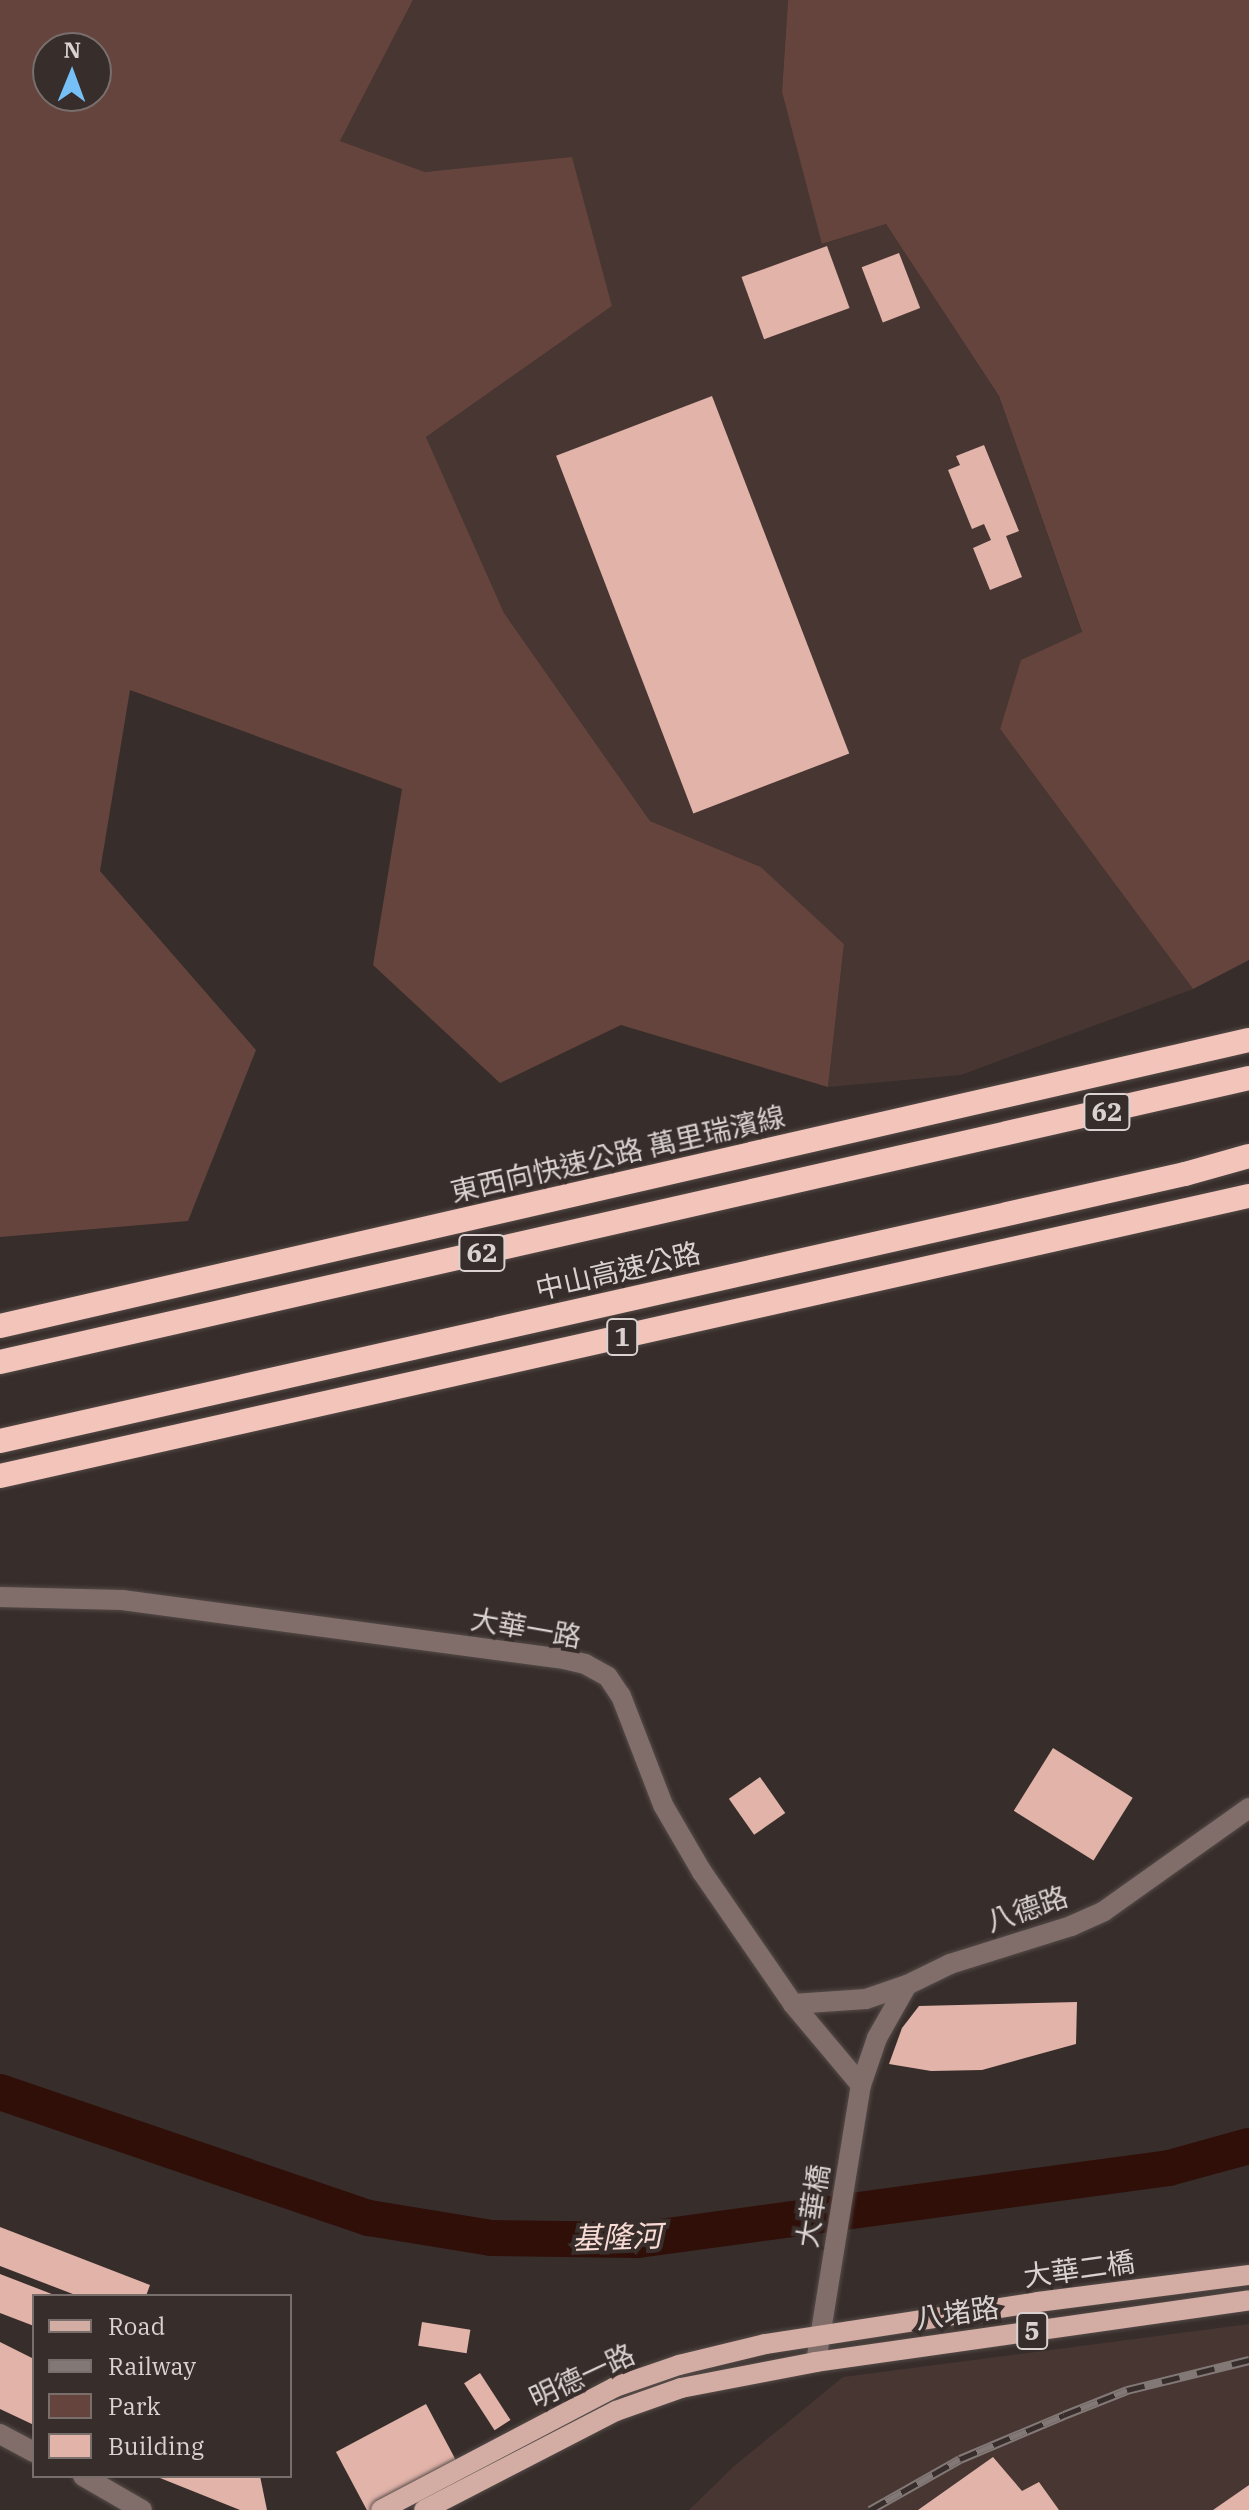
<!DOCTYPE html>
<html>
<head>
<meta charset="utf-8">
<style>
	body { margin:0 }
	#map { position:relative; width:1249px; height:2510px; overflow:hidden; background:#372d2a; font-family:"IBM Plex Serif","Noto Sans TC",serif }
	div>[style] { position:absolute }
	.built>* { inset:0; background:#473632 }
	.green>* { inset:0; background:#65443d }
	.river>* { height:36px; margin:-18px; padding:0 18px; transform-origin:18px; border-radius:18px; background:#300f09 }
	.building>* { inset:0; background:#e1b3a9; transform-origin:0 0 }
	.roads { filter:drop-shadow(0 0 2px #544b48) drop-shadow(0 0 2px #544b48) }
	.minor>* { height:20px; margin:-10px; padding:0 10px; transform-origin:10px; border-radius:10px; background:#816e6a }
	.major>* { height:20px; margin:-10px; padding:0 10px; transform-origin:10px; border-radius:10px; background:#d3aca4 }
	.highway>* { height:24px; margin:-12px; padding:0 12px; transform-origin:12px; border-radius:12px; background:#f3c4ba }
	.rail>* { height:9px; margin-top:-4.5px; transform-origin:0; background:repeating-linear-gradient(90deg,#372d2a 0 18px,#827977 0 36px); box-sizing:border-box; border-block:2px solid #827977 }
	span { translate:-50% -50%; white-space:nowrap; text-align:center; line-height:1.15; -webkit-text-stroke:8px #372d2a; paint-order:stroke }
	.shield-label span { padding:2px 6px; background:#372d2a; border:2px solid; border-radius:6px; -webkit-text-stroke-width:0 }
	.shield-label { font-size:26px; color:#dad2d1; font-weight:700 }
	.street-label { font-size:28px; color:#dad2d1 }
	.water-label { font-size:30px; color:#f9dbd5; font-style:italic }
	.legend { position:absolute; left:32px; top:2294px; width:260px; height:184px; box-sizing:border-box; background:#372d2a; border:2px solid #786f6d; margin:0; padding:10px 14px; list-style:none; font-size:24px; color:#dad2d1 }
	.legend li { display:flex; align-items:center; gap:16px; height:40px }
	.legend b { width:40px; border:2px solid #786f6d }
	.north { position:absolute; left:32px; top:32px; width:80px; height:80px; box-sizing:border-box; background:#372d2a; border:2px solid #786f6d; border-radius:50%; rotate:1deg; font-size:22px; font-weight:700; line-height:32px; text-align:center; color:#dad2d1 }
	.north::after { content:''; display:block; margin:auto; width:28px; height:36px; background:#76c0f7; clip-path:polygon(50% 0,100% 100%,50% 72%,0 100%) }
</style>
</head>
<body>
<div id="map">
	<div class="built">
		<div style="clip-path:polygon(413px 0,788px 0,782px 92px,823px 244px,886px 224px,999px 396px,1082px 633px,1021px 661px,1000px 729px,1193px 989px,961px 1075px,828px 1087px,844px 944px,761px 867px,650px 821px,504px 613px,426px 437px,612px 306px,572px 158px,425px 172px,340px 141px)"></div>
		<div style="clip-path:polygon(1249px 2324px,1249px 2510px,689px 2510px,733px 2467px,843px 2377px)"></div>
	</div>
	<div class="green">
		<div style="clip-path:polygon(evenodd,0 0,413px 0,340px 141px,425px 172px,572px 157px,612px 306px,426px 437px,504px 613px,650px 821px,761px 867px,844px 944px,828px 1087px,621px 1025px,500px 1083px,373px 965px,402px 789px,130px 690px,100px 871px,256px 1050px,188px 1221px,0 1237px,0 0,48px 48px,96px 48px,96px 96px,48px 96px,48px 48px)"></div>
		<div style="clip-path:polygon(788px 0,1249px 0,1249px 960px,1193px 989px,1000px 729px,1021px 660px,1082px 632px,999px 396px,886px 224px,822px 244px,782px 92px)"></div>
	</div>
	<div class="river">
		<div style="left:0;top:2092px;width:390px;rotate:18.9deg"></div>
		<div style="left:369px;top:2218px;width:124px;rotate:9.3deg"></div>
		<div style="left:491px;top:2238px;width:147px;rotate:0.8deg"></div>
		<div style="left:638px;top:2240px;width:536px;rotate:-7.72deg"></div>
		<div style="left:1169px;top:2168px;width:83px;rotate:-15.4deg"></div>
	</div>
	<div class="building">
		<div style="left:827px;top:246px;width:66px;height:91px;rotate:70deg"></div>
		<div style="left:899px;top:253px;width:59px;height:40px;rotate:69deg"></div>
		<div style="left:712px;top:396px;width:383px;height:167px;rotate:69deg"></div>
		<div style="clip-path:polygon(984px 445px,1019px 531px,1006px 536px,1022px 577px,990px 590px,973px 548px,991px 540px,984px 524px,972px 529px,948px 470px,960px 465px,956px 456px)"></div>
		<div style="left:1053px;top:1748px;width:94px;height:74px;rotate:32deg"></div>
		<div style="left:760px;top:1777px;width:44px;height:38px;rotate:55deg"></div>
		<div style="clip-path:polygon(1077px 2002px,1076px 2044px,982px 2070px,931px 2071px,889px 2064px,902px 2028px,919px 2006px)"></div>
		<div style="clip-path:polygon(0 2227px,150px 2285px,146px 2296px,78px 2296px,0 2266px)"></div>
		<div style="clip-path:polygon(0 2274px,57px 2296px,34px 2296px,34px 2326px,0 2313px)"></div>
		<div style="left:422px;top:2322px;width:49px;height:24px;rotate:9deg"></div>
		<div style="clip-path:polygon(0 2342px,34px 2359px,34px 2425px,0 2409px)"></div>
		<div style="left:480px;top:2373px;width:56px;height:19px;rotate:57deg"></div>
		<div style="left:426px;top:2404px;width:68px;height:102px;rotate:62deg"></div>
		<div style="clip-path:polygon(993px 2457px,1022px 2491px,1039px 2482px,1059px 2510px,918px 2510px)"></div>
		<div style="clip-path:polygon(155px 2476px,260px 2476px,267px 2510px,240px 2510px)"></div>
		<div style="clip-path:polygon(1249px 2485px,1249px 2510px,1213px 2510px)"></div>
	</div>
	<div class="roads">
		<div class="minor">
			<div style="left:0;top:1597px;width:122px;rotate:1.4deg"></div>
			<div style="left:122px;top:1600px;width:441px;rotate:7.6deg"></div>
			<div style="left:559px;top:1658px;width:27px;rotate:13deg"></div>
			<div style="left:585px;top:1664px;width:26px;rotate:29deg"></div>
			<div style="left:608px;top:1677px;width:23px;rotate:56deg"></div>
			<div style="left:621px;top:1696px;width:117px;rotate:68.9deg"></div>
			<div style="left:663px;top:1805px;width:78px;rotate:59.8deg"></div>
			<div style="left:702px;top:1872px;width:160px;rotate:55.4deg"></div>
			<div style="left:793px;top:2004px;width:106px;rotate:50deg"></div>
			<div style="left:793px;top:2004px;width:73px;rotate:-3.9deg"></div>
			<div style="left:866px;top:1999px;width:43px;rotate:-18.9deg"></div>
			<div style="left:816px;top:2362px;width:281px;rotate:-80.8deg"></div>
			<div style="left:861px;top:2085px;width:50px;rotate:-71.2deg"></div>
			<div style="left:877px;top:2038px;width:61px;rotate:-60.5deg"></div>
			<div style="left:907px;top:1985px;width:48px;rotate:-26deg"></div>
			<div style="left:950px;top:1964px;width:127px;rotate:-17.4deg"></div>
			<div style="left:1071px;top:1926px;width:36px;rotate:-24deg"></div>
			<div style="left:1104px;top:1911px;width:178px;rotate:-35.4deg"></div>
			<div style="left:0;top:2434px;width:38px;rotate:28deg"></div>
			<div style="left:83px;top:2476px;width:68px;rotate:30deg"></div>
		</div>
		<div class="major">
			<div style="left:381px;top:2510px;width:264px;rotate:-27.7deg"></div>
			<div style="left:615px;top:2387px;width:68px;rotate:-19deg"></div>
			<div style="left:679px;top:2365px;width:89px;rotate:-13.7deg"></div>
			<div style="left:765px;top:2344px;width:276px;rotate:-8.7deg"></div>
			<div style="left:1038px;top:2302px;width:213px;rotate:-7.3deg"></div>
			<div style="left:424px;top:2510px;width:216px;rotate:-27.3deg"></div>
			<div style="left:616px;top:2411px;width:69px;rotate:-19.5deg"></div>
			<div style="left:681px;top:2388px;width:137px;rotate:-10.9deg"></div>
			<div style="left:816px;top:2362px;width:437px;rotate:-8.1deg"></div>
		</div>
		<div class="highway">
			<div style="left:0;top:1326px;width:1281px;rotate:-12.9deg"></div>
			<div style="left:0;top:1362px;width:1281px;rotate:-12.81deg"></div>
			<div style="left:0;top:1441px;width:1215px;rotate:-12.7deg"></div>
			<div style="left:1185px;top:1174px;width:66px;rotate:-15.7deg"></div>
			<div style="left:0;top:1476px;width:1280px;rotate:-12.64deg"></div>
		</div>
	</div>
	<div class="rail">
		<div style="left:870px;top:2510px;width:103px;rotate:-29.5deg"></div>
		<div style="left:960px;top:2459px;width:113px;rotate:-22.9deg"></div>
		<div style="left:1064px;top:2415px;width:68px;rotate:-21.6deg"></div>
		<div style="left:1127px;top:2390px;width:126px;rotate:-13.8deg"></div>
	</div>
	<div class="shield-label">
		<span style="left:1107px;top:1112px">62</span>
		<span style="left:482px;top:1253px">62</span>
		<span style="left:622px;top:1337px">1</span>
		<span style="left:1032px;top:2331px">5</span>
	</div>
	<div class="street-label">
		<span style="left:618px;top:1154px;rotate:-13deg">東西向快速公路 萬里瑞濱線</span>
		<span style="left:618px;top:1271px;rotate:-13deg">中山高速公路</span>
		<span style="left:526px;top:1628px;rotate:10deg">大華一路</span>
		<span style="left:1027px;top:1909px;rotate:-19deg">八德路</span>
		<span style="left:813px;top:2206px;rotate:-81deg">大華橋</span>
		<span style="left:1079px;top:2269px;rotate:-8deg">大華二橋</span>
		<span style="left:957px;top:2313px;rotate:-8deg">八堵路</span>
		<span style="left:582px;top:2376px;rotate:-25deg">明德一路</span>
	</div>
	<div class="water-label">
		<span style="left:617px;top:2237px;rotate:-2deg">基隆河</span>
	</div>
	<ul class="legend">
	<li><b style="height:10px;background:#d3aca4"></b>Road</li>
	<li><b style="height:10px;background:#827977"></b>Railway</li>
	<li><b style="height:22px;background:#65443d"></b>Park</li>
	<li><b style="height:22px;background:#e1b3a9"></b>Building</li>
	</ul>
	<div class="north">N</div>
</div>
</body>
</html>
